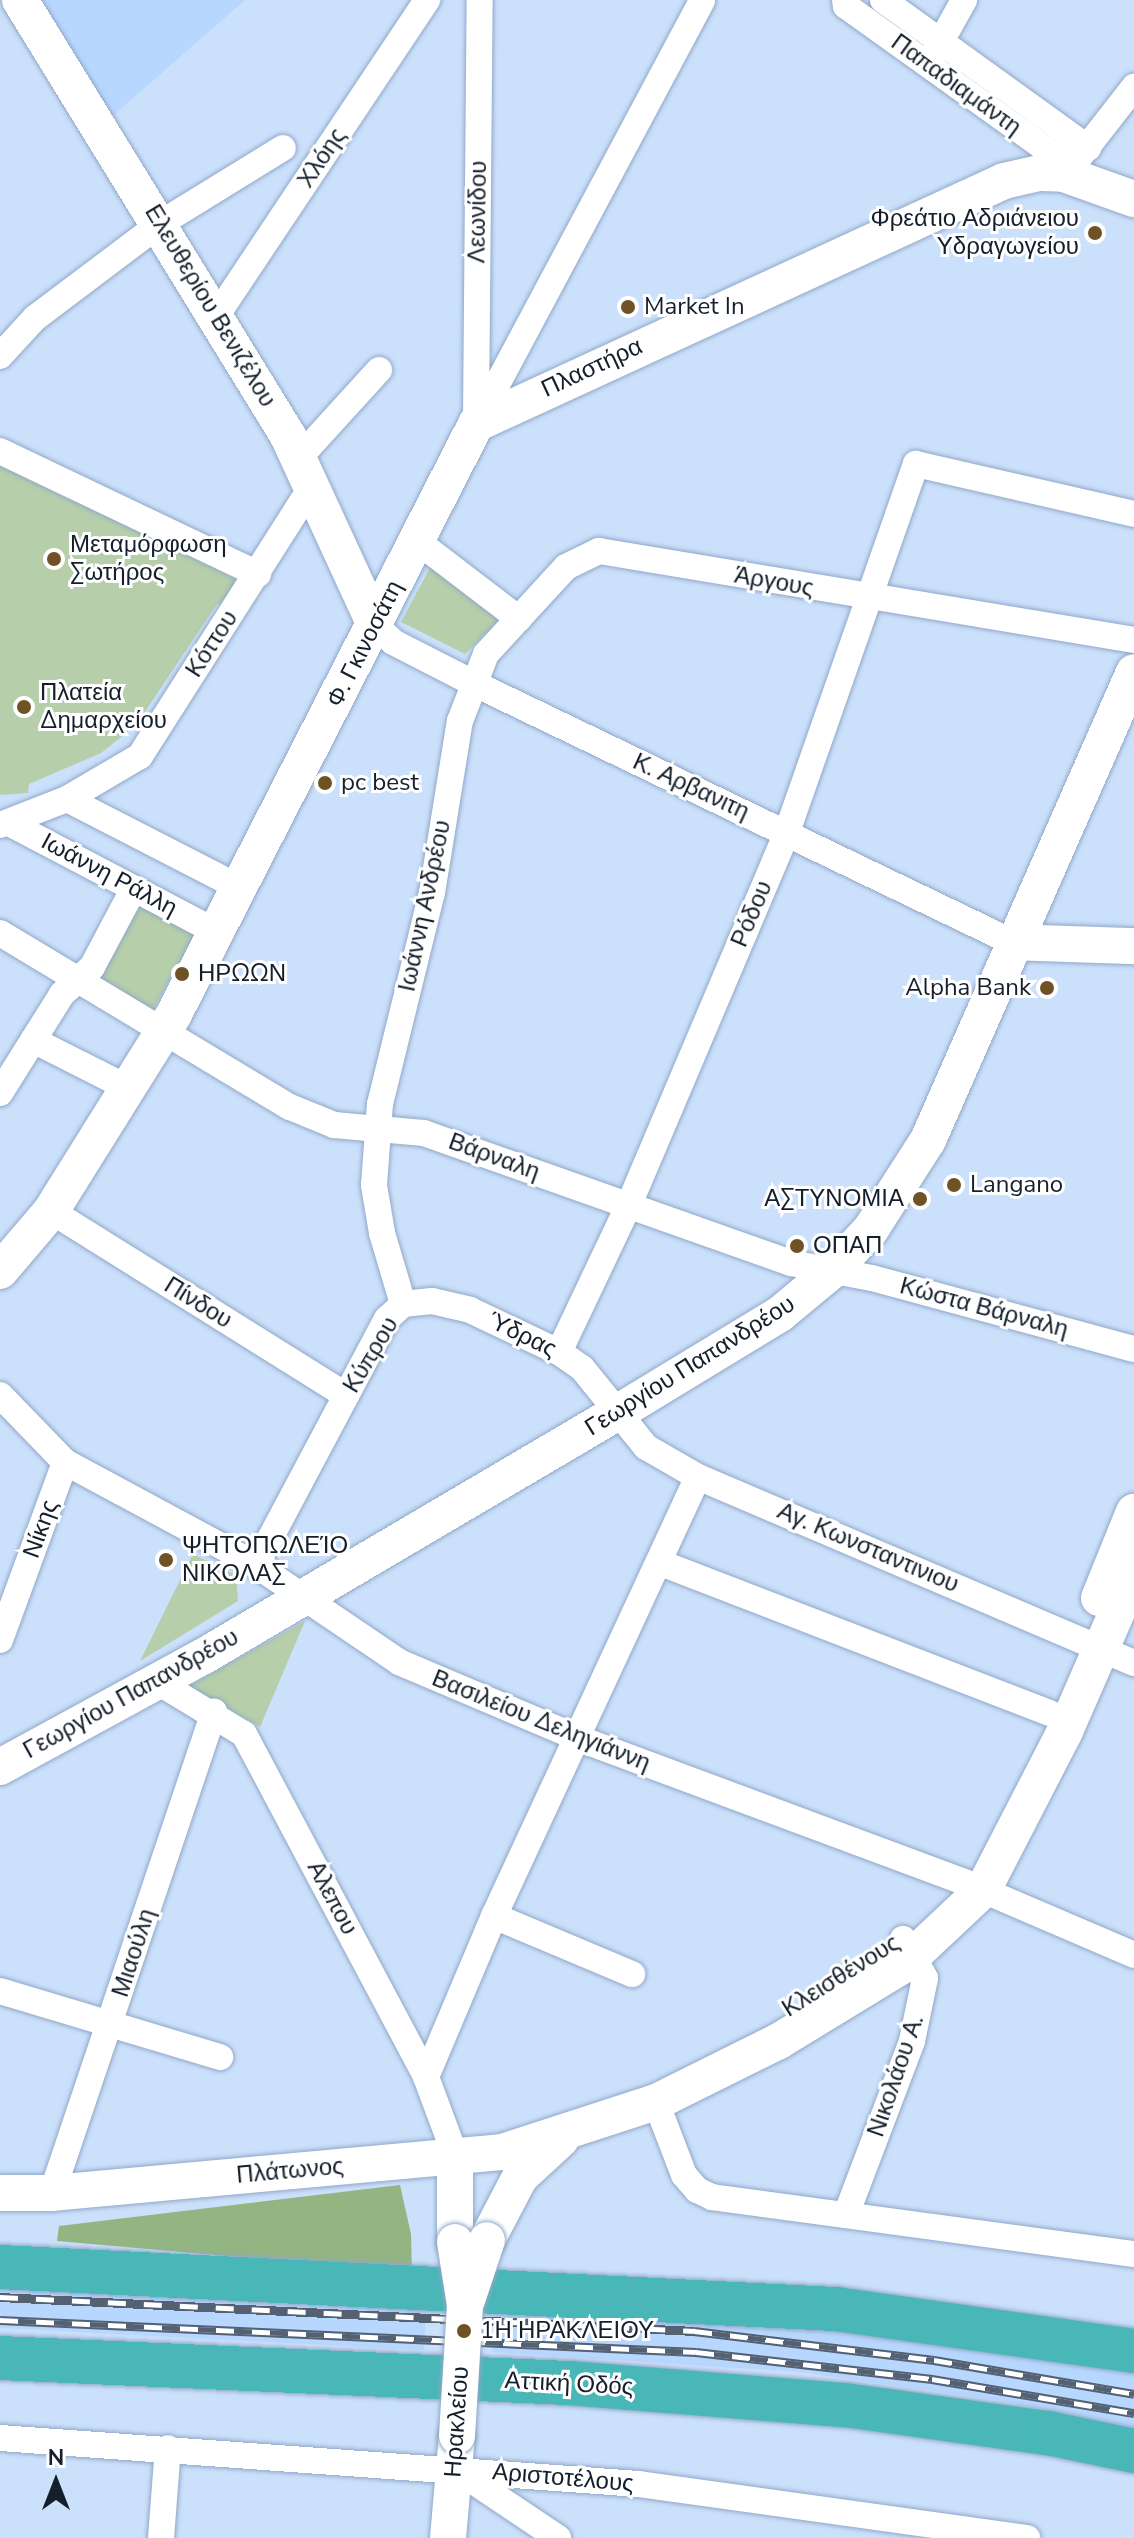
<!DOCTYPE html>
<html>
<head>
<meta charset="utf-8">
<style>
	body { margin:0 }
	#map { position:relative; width:1134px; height:2538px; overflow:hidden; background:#cbe0fb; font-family:"Nunito Sans",sans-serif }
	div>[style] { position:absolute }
	.built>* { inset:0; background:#b8d7ff; transform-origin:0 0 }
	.green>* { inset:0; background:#b6ceaa; transform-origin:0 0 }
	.forest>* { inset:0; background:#93b582 }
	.roads { filter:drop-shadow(0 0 2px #90a8c8) drop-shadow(0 0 2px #90a8c8) }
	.street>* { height:26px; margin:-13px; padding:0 13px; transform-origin:13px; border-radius:13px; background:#fff }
	.secondary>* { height:36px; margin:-18px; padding:0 18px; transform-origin:18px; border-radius:18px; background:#fff }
	.highway>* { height:44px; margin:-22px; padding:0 22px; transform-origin:22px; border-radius:22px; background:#49b7b7 }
	.rail>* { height:9px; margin-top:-4.5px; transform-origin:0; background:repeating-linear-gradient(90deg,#fff 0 18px,#536172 0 36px); box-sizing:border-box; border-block:2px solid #536172 }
	.bridges { filter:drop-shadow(0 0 2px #90a8c8) drop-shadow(0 0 2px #90a8c8) }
	.secondary-bridge>* { height:36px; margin:-18px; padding:0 18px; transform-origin:18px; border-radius:18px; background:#fff }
	.dots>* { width:22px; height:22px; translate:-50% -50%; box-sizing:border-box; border:4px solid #fff; border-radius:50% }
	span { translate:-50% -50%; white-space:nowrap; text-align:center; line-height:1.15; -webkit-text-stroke:6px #fff; paint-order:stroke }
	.street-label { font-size:24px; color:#151f2b }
	.poi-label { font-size:24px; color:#151f2b }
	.right { translate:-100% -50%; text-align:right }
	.left { translate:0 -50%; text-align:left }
	.north { position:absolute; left:16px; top:2442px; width:80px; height:80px; -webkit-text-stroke:6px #fff; paint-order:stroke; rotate:0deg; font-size:22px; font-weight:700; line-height:32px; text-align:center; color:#151f2b }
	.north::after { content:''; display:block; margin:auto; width:28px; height:36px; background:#151f2b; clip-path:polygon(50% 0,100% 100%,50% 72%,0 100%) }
</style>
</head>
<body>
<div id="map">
	<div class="built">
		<div style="clip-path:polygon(38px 0,245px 0,108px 120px)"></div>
		<div style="left:0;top:2283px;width:427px;height:45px;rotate:3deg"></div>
		<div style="clip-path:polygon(496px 2306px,823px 2326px,1053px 2356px,1134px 2373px,1134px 2428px,997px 2400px,800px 2372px,492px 2352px)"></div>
	</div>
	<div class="green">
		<div style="clip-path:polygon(0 465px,234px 578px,237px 586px,223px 604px,217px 604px,136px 725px,101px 753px,29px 784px,28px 793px,0 795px)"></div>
		<div style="clip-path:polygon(432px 564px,502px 617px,465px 654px,401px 622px)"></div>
		<div style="left:140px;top:903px;width:63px;height:90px;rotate:29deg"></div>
		<div style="clip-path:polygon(193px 1554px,236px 1575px,238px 1601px,140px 1661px)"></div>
		<div style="clip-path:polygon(305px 1621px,260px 1727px,189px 1686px)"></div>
	</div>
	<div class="forest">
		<div style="clip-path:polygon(400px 2185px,411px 2234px,412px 2272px,57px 2241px,59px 2226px)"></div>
	</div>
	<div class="roads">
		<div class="street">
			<div style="left:845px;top:0;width:6px;rotate:81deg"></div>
			<div style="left:846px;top:6px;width:277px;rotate:35.6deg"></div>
			<div style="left:883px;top:0;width:253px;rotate:35.8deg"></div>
			<div style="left:934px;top:54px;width:62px;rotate:-60.9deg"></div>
			<div style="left:1077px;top:160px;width:93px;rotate:-52deg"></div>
			<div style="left:217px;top:315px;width:379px;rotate:-56.3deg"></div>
			<div style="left:0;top:356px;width:52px;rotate:-47.4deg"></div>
			<div style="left:35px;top:318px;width:158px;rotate:-37deg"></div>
			<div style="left:161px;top:223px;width:143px;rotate:-31.6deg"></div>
			<div style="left:476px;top:417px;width:417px;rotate:-89.5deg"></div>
			<div style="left:476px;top:424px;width:480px;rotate:-61.9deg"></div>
			<div style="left:0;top:451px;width:286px;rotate:25.5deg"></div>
			<div style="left:299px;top:458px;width:119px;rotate:-47.7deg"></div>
			<div style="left:417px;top:541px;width:128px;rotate:37.4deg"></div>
			<div style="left:375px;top:625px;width:25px;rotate:43deg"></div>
			<div style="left:393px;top:642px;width:88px;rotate:27.1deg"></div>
			<div style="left:471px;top:682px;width:600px;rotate:25.67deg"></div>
			<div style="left:67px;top:799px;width:195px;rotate:27.2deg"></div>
			<div style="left:9px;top:823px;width:235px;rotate:27.7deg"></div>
			<div style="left:0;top:825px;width:72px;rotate:-21.2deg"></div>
			<div style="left:67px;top:799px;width:85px;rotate:-30.5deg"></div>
			<div style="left:140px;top:756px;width:318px;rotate:-57.5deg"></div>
			<div style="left:0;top:933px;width:338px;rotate:31deg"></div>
			<div style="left:290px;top:1107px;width:48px;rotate:22.2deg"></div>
			<div style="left:334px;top:1125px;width:90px;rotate:5.1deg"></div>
			<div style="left:424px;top:1133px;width:389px;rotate:19.5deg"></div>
			<div style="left:791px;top:1263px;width:82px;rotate:10.5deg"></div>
			<div style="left:872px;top:1278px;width:271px;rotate:15.2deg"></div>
			<div style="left:33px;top:1040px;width:106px;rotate:26.8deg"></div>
			<div style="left:0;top:1093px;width:117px;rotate:-57.9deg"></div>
			<div style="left:62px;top:994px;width:40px;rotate:-42deg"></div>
			<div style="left:92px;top:967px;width:89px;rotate:-62deg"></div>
			<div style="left:51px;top:1211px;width:348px;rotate:32deg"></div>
			<div style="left:403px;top:1304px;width:74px;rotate:-106.5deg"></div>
			<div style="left:382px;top:1233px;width:49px;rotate:-99.5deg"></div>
			<div style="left:374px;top:1185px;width:81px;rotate:-85.8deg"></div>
			<div style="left:380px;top:1104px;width:217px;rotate:-76.2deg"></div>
			<div style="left:432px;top:893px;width:174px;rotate:-80.8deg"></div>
			<div style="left:460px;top:721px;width:72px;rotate:-68.8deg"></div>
			<div style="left:486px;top:654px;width:118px;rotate:-47.4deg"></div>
			<div style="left:566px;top:567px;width:37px;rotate:-26deg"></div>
			<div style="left:599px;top:551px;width:542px;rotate:9.44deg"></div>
			<div style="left:403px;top:1304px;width:29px;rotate:-6deg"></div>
			<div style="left:432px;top:1301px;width:39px;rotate:13deg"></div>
			<div style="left:470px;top:1310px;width:98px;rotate:25.3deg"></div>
			<div style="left:559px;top:1352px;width:28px;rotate:35deg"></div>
			<div style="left:582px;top:1368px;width:102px;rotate:51deg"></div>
			<div style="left:646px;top:1447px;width:60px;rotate:30deg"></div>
			<div style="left:698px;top:1477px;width:474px;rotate:23.1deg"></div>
			<div style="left:559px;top:1352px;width:161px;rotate:-64.6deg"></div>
			<div style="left:628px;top:1207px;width:407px;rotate:-67deg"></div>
			<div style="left:787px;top:832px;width:390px;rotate:-70.7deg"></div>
			<div style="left:916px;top:464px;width:224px;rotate:12.9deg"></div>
			<div style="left:0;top:1395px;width:93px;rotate:45.9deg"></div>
			<div style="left:65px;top:1462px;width:217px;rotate:28.3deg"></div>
			<div style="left:256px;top:1565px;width:173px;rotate:34.1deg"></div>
			<div style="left:399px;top:1662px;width:197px;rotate:23deg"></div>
			<div style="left:580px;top:1739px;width:410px;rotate:20.4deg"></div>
			<div style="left:964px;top:1882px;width:185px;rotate:23.2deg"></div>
			<div style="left:661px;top:1563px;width:417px;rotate:21.1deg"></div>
			<div style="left:256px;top:1565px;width:279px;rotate:-62deg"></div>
			<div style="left:387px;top:1319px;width:22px;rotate:-43deg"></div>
			<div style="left:0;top:1640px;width:189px;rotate:-69.9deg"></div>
			<div style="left:158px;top:1682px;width:100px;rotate:31.2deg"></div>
			<div style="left:244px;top:1734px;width:388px;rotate:62deg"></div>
			<div style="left:426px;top:2077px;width:83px;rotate:69.6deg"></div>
			<div style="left:494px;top:1916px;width:150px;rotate:22.8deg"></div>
			<div style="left:0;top:1991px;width:230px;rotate:16.7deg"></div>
			<div style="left:426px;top:2077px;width:175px;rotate:-67.1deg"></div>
			<div style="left:494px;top:1916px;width:484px;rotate:-65.1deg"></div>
			<div style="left:656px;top:2102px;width:78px;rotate:69deg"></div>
			<div style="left:684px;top:2175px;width:20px;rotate:49deg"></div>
			<div style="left:697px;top:2190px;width:17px;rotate:25deg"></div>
			<div style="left:712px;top:2197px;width:426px;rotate:7.7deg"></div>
			<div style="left:52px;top:2193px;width:508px;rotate:-71.39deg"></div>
			<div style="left:846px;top:2215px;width:186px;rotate:-69.2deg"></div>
			<div style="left:912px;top:2041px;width:64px;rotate:-78.3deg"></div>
			<div style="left:925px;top:1978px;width:45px;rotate:-119.4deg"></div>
			<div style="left:0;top:2438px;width:640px;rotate:4.12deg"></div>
			<div style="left:638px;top:2484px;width:393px;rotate:7.9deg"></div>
			<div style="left:461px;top:2473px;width:117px;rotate:33.8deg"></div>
			<div style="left:161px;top:2538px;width:90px;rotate:-85.6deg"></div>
		</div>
		<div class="secondary">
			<div style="left:20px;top:0;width:512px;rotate:58.42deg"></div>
			<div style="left:288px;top:436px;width:208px;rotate:65.3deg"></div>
			<div style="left:1012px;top:942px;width:122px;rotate:1.9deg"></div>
			<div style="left:0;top:1271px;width:79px;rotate:-49.6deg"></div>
			<div style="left:51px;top:1211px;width:232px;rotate:-58deg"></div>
			<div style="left:174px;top:1014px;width:663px;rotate:-62.89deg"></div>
			<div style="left:476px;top:424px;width:581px;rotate:-24.71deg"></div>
			<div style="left:1004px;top:181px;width:37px;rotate:-13deg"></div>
			<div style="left:1040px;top:173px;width:24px;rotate:2deg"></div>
			<div style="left:1064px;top:174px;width:74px;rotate:19.7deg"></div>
			<div style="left:1099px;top:1598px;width:93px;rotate:-67.9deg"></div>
			<div style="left:0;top:1767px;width:232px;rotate:-28.6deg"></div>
			<div style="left:204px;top:1656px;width:479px;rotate:-30.5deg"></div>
			<div style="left:617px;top:1413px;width:191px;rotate:-31.3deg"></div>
			<div style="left:780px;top:1314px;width:69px;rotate:-39.7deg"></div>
			<div style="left:833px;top:1270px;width:56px;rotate:-47.2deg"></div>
			<div style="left:871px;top:1229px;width:106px;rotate:-57.4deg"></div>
			<div style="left:928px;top:1140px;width:511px;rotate:-66.24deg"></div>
			<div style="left:455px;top:2155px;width:87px;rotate:90deg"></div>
			<div style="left:0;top:2193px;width:52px"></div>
			<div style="left:52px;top:2193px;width:452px;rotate:-5.2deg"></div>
			<div style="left:502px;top:2152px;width:162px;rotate:-18deg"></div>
			<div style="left:656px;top:2102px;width:137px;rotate:-26.4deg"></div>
			<div style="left:779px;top:2041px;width:144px;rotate:-31.4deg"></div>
			<div style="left:902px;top:1966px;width:111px;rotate:-43.2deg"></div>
			<div style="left:983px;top:1890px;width:179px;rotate:-62.7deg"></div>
			<div style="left:1065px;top:1731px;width:172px;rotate:-66.4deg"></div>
			<div style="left:487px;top:2240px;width:71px;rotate:-62.4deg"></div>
			<div style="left:520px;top:2177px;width:56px;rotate:-42.8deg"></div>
			<div style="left:448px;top:2538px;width:102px;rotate:-85deg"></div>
		</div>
		<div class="highway">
			<div style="left:0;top:2267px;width:837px;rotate:2.88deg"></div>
			<div style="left:836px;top:2309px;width:301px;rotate:8deg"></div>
			<div style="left:0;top:2358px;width:570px;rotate:2.52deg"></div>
			<div style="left:569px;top:2383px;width:277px;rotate:4.6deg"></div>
			<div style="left:845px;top:2405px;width:205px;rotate:7.9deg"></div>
			<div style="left:1048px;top:2433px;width:88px;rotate:11.8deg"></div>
		</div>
	</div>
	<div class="rail">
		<div style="left:0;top:2297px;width:695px;rotate:2.8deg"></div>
		<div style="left:694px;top:2331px;width:242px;rotate:6.9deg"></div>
		<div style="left:934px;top:2360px;width:203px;rotate:9.6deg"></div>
		<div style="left:0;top:2320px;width:697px;rotate:2.63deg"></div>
		<div style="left:696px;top:2352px;width:238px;rotate:6.5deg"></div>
		<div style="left:932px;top:2379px;width:205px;rotate:9.6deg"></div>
	</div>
	<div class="bridges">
		<div class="secondary-bridge">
			<div style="left:455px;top:2242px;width:64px;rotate:81deg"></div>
			<div style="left:465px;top:2305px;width:131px;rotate:93.5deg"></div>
			<div style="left:467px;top:2300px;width:63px;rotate:-71.6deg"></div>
		</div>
	</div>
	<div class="dots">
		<div style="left:1095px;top:233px;background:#6f5225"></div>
		<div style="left:628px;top:307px;background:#6f5225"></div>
		<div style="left:54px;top:559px;background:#6f5225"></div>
		<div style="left:24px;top:707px;background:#6f5225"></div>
		<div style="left:325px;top:783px;background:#6f5225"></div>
		<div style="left:182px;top:974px;background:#6f5225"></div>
		<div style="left:1047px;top:988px;background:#6f5225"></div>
		<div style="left:954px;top:1185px;background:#6f5225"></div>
		<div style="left:920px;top:1199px;background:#6f5225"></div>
		<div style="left:797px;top:1246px;background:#6f5225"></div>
		<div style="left:166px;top:1560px;background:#6f5225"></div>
		<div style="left:464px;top:2331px;background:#6f5225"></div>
	</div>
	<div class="street-label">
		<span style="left:956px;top:85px;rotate:36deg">Παπαδιαμάντη</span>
		<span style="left:322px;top:158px;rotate:-56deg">Χλόης</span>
		<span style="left:478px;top:212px;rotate:-89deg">Λεωνίδου</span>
		<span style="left:210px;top:306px;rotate:59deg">Ελευθερίου Βενιζέλου</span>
		<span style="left:592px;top:368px;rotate:-25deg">Πλαστήρα</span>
		<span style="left:774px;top:582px;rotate:10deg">Άργους</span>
		<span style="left:212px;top:644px;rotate:-57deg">Κόττου</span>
		<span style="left:365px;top:644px;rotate:-63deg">Φ. Γκινοσάτη</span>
		<span style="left:691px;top:787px;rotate:25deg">Κ. Αρβανιτη</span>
		<span style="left:109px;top:875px;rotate:28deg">Ιωάννη Ράλλη</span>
		<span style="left:425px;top:906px;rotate:-78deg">Ιωάννη Ανδρέου</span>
		<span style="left:752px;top:914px;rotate:-67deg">Ρόδου</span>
		<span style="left:494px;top:1157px;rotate:20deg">Βάρναλη</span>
		<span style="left:198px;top:1303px;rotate:32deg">Πίνδου</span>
		<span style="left:984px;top:1308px;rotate:15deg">Κώστα Βάρναλη</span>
		<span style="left:522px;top:1335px;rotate:26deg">Ύδρας</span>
		<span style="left:371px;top:1355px;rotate:-59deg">Κύπρου</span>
		<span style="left:690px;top:1366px;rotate:-32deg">Γεωργίου Παπανδρέου</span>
		<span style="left:41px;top:1529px;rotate:-70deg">Νίκης</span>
		<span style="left:868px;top:1548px;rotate:23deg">Αγ. Κωνσταντινιου</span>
		<span style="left:131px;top:1694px;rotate:-29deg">Γεωργίου Παπανδρέου</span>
		<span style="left:541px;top:1721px;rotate:22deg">Βασιλείου Δεληγιάννη</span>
		<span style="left:332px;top:1898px;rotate:62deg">Αλεπου</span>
		<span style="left:134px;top:1953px;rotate:-72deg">Μιαούλη</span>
		<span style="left:841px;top:1976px;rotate:-32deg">Κλεισθένους</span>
		<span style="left:896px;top:2076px;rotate:-71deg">Νικολάου Α.</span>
		<span style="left:290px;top:2171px;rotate:-5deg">Πλάτωνος</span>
		<span style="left:569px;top:2384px;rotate:3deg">Αττική Οδός</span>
		<span style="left:457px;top:2422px;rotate:-86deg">Ηρακλείου</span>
		<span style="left:563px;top:2478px;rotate:5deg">Αριστοτέλους</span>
	</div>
	<div class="poi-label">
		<span class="right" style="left:1079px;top:233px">Φρεάτιο Αδριάνειου<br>Υδραγωγείου</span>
		<span class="left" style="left:644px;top:307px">Market In</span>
		<span class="left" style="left:70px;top:559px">Μεταμόρφωση<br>Σωτήρος</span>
		<span class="left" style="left:40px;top:707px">Πλατεία<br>Δημαρχείου</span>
		<span class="left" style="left:341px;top:783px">pc best</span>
		<span class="left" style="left:198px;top:974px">ΗΡΩΩΝ</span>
		<span class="right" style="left:1031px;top:988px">Alpha Bank</span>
		<span class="left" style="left:970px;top:1185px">Langano</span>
		<span class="right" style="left:904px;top:1199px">ΑΣΤΥΝΟΜΙΑ</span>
		<span class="left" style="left:813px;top:1246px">ΟΠΑΠ</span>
		<span class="left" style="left:182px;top:1560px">ΨΗΤΟΠΩΛΕΊΟ<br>ΝΙΚΟΛΑΣ</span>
		<span class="left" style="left:480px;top:2331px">1Η ΗΡΑΚΛΕΙΟΥ</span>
	</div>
	<div class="north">N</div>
</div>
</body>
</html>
